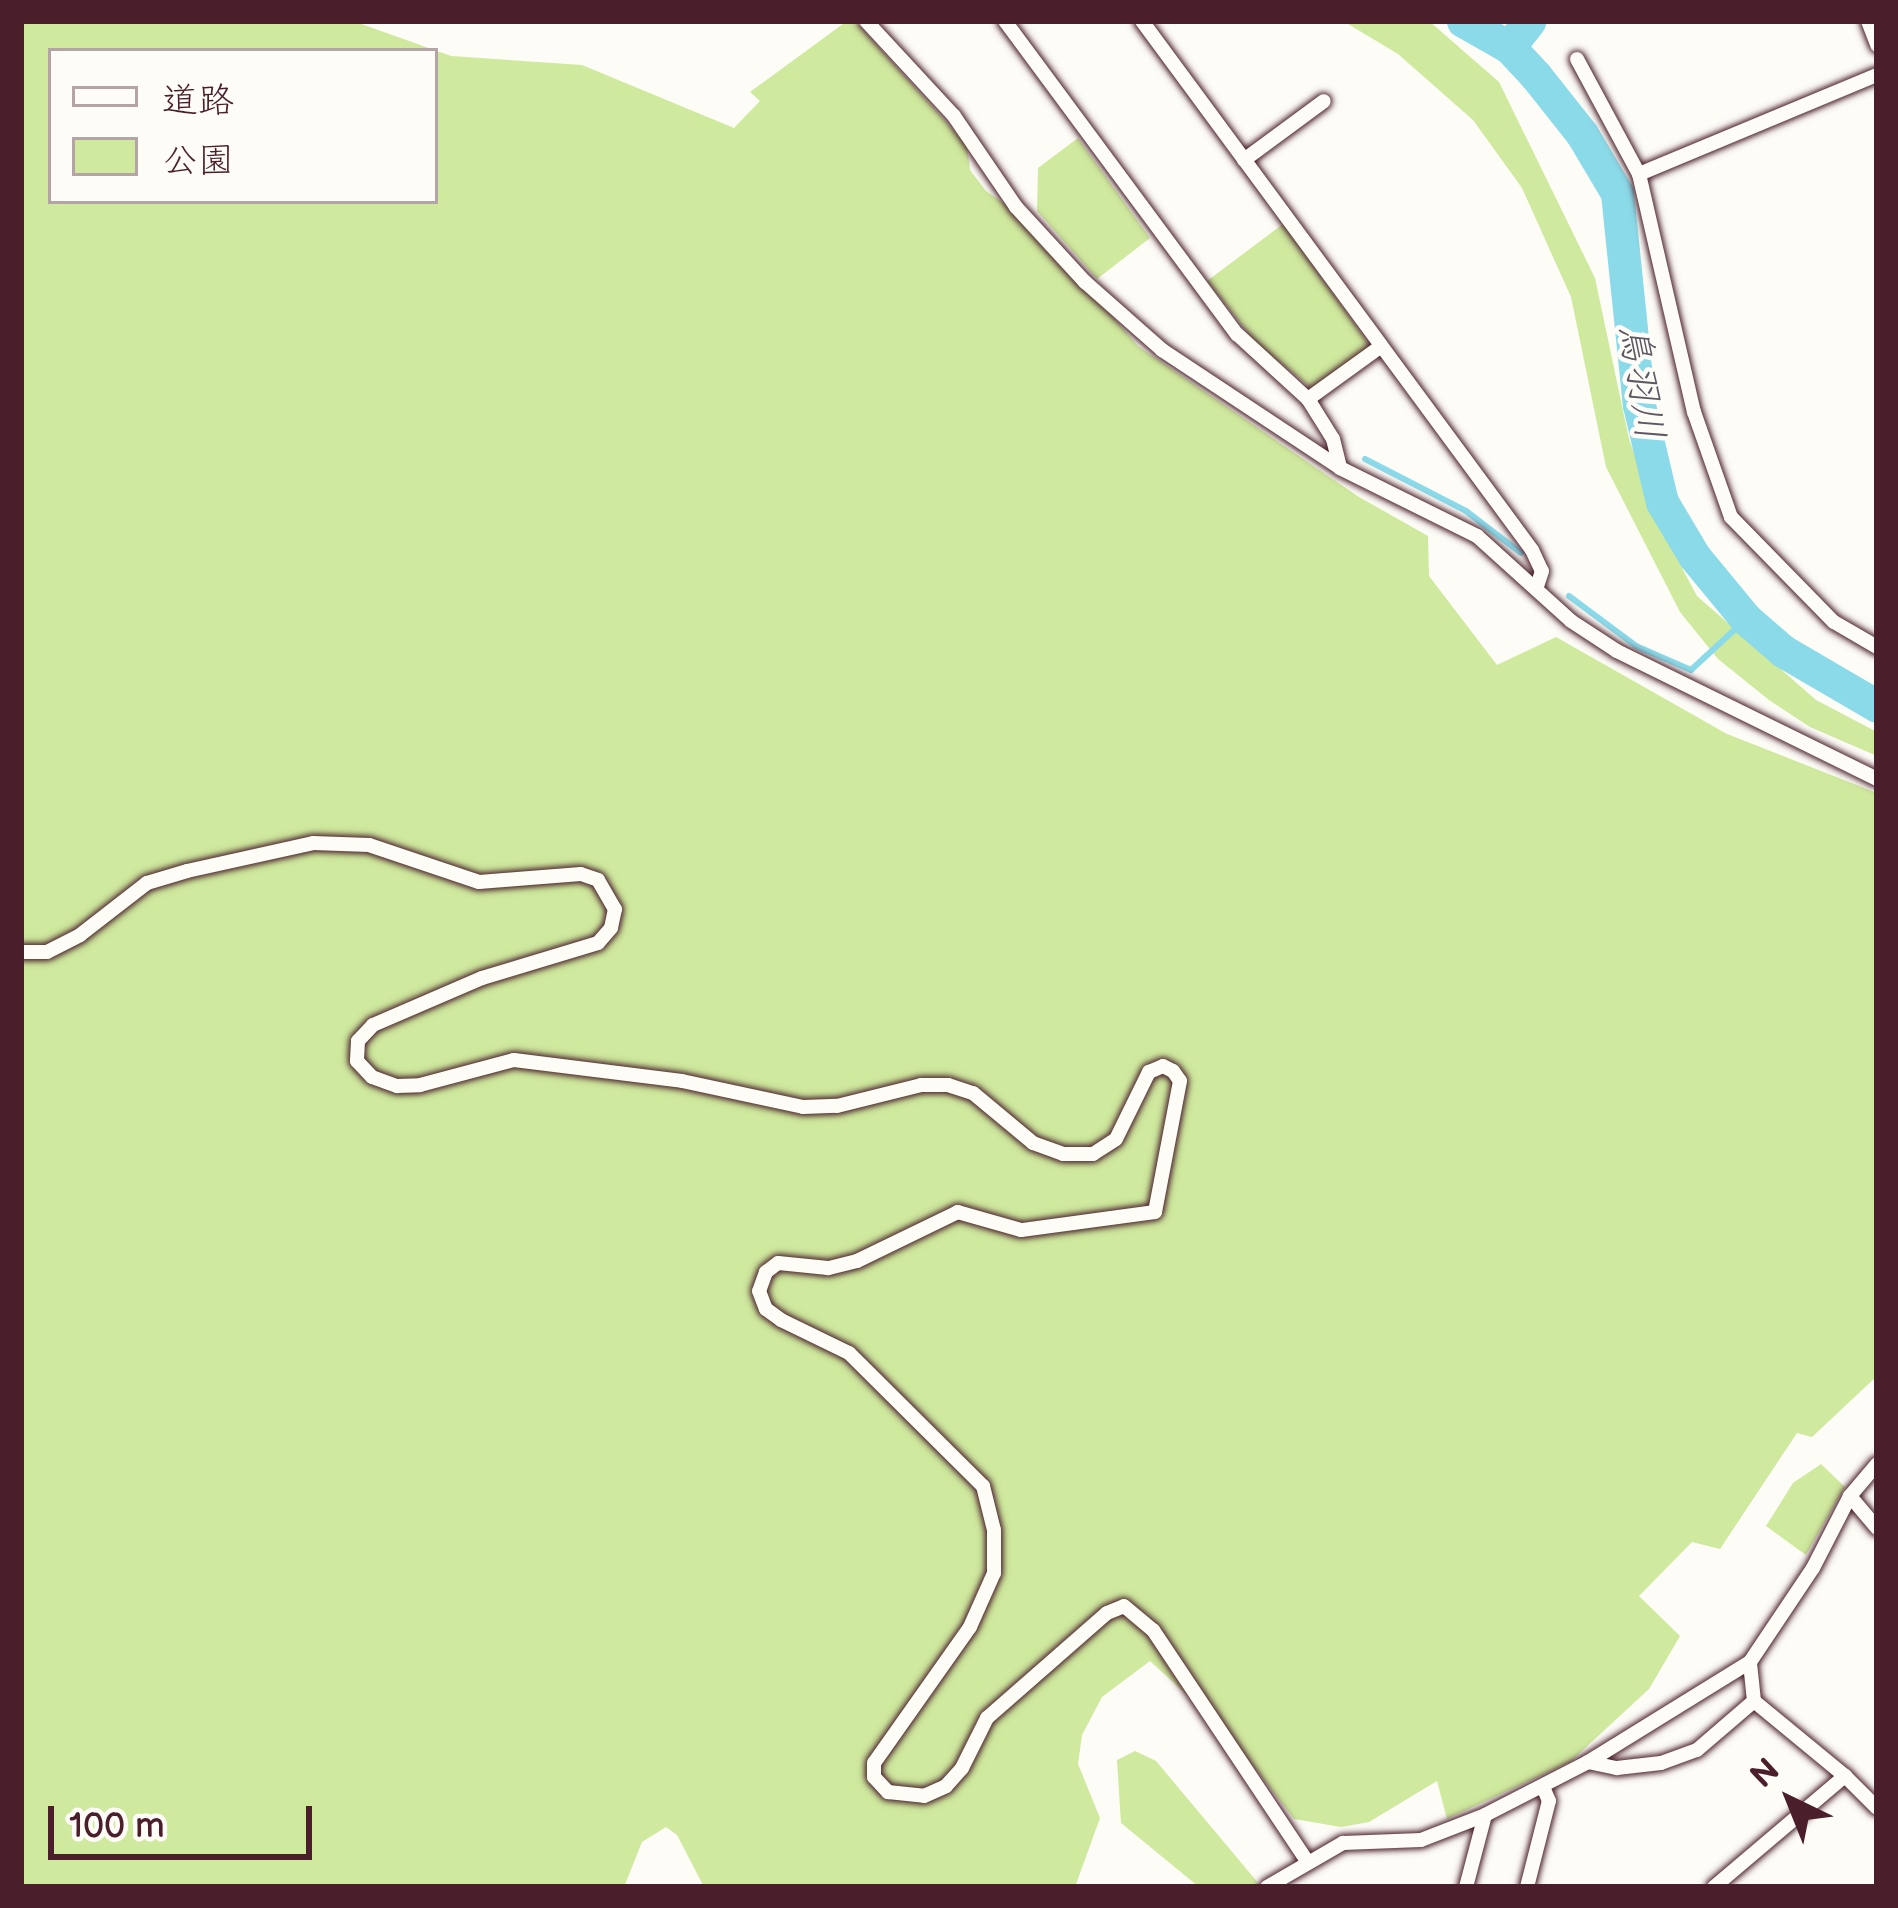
<!DOCTYPE html>
<html>
<head>
<meta charset="utf-8">
<style>
	body { margin:0 }
	#map { position:relative; width:1898px; height:1908px; overflow:hidden; background:#fdfcf7; font-family:"Balsamiq Sans","Klee One",sans-serif }
	div>[style] { position:absolute }
	.green>* { inset:0; background:#cfe99e }
	.stream>* { height:6px; margin:-3px; padding:0 3px; transform-origin:3px; border-radius:3px; background:#8bdae9 }
	.river>* { height:33px; margin:-16.5px; padding:0 16.5px; transform-origin:16.5px; border-radius:16.5px; background:#8bdae9 }
	.roads { filter:drop-shadow(0 0 3px #4a1f2b) drop-shadow(0 0 3px #4a1f2b) }
	.minor>* { height:14px; margin:-7px; padding:0 7px; transform-origin:7px; border-radius:7px; background:#fdfcf7 }
	span { translate:-50% -50%; white-space:nowrap; text-align:center; line-height:1.15; -webkit-text-stroke:9px #fdfcf7; paint-order:stroke }
	.water-label { font-size:39px; color:#5e5764; font-style:italic }
	.frame { position:absolute; inset:0; border:24px solid #4a1f2b; pointer-events:none }
	.legend { position:absolute; left:48px; top:48px; width:390px; height:156px; box-sizing:border-box; background:#fdfcf7; border:3px solid #b5a4a5; margin:0; padding:15px 21px; list-style:none; font-size:36px; color:#4a1f2b }
	.legend li { display:flex; align-items:center; gap:24px; height:60px }
	.legend b { width:60px; border:3px solid #b5a4a5 }
	.north { position:absolute; left:1730px; top:1740px; width:120px; height:120px; -webkit-text-stroke:9px #fdfcf7; paint-order:stroke; rotate:317deg; font-size:33px; font-weight:700; line-height:48px; text-align:center; color:#4a1f2b }
	.north::after { content:''; display:block; margin:auto; width:42px; height:54px; background:#4a1f2b; clip-path:polygon(50% 0,100% 100%,50% 72%,0 100%) }
	.scale { position:absolute; left:48px; top:1806px; width:264px; height:54px; box-sizing:border-box; border:6px solid #4a1f2b; border-top:0; padding-left:15px; font-size:36px; line-height:42px; white-space:nowrap; color:#4a1f2b; -webkit-text-stroke:9px #fdfcf7; paint-order:stroke }
</style>
</head>
<body>
<div id="map">
	<div class="green">
		<div style="clip-path:polygon(evenodd,21px 21px,353px 21px,451px 56px,582px 65px,734px 128px,760px 101px,750px 92px,847px 21px,855px 21px,967px 145px,970px 170px,986px 191px,1030px 221px,1138px 346px,1359px 497px,1428px 536px,1429px 576px,1497px 665px,1556px 637px,1727px 734px,1877px 793px,1877px 1376px,1812px 1437px,1797px 1433px,1720px 1549px,1692px 1542px,1639px 1596px,1680px 1636px,1649px 1689px,1570px 1762px,1447px 1819px,1437px 1781px,1369px 1822px,1341px 1827px,1294px 1819px,1226px 1731px,1150px 1661px,1102px 1697px,1082px 1735px,1078px 1764px,1100px 1818px,1075px 1887px,704px 1887px,677px 1835px,666px 1827px,642px 1842px,624px 1887px,21px 1887px,21px 21px,51px 51px,435px 51px,435px 201px,51px 201px,51px 51px)"></div>
		<div style="clip-path:polygon(1343px 21px,1429px 21px,1499px 82px,1595px 278px,1629px 439px,1667px 540px,1697px 596px,1816px 700px,1877px 732px,1877px 756px,1810px 727px,1769px 700px,1718px 659px,1680px 612px,1606px 467px,1571px 297px,1522px 188px,1473px 120px,1398px 54px)"></div>
		<div style="clip-path:polygon(1078px 138px,1150px 238px,1097px 279px,1037px 211px,1038px 168px)"></div>
		<div style="clip-path:polygon(1283px 224px,1375px 352px,1320px 395px,1256px 343px,1207px 281px)"></div>
		<div style="clip-path:polygon(1821px 1464px,1845px 1487px,1806px 1555px,1766px 1526px,1793px 1483px)"></div>
		<div style="clip-path:polygon(1135px 1751px,1156px 1761px,1259px 1884px,1199px 1887px,1121px 1823px,1117px 1760px)"></div>
	</div>
	<div class="stream">
		<div style="left:1365px;top:459px;width:114px;rotate:27.2deg"></div>
		<div style="left:1466px;top:511px;width:69px;rotate:37.4deg"></div>
		<div style="left:1569px;top:596px;width:84px;rotate:36.7deg"></div>
		<div style="left:1636px;top:646px;width:60px;rotate:23.6deg"></div>
		<div style="left:1691px;top:670px;width:75px;rotate:-42.8deg"></div>
	</div>
	<div class="river">
		<div style="left:1463px;top:21px;width:53px;rotate:29.5deg"></div>
		<div style="left:1509px;top:47px;width:40px;rotate:47deg"></div>
		<div style="left:1536px;top:76px;width:74px;rotate:51.6deg"></div>
		<div style="left:1582px;top:134px;width:69px;rotate:59.3deg"></div>
		<div style="left:1617px;top:193px;width:213px;rotate:84.1deg"></div>
		<div style="left:1639px;top:405px;width:100px;rotate:76.7deg"></div>
		<div style="left:1662px;top:502px;width:63px;rotate:59.3deg"></div>
		<div style="left:1694px;top:556px;width:82px;rotate:50.5deg"></div>
		<div style="left:1746px;top:619px;width:49px;rotate:40.9deg"></div>
		<div style="left:1783px;top:651px;width:109px;rotate:30.3deg"></div>
		<div style="left:1509px;top:47px;width:33px;rotate:-52deg"></div>
	</div>
	<div class="roads">
		<div class="minor">
			<div style="left:866px;top:21px;width:129px;rotate:47.2deg"></div>
			<div style="left:954px;top:116px;width:110px;rotate:55.7deg"></div>
			<div style="left:1016px;top:207px;width:102px;rotate:47.4deg"></div>
			<div style="left:1085px;top:282px;width:103px;rotate:41.4deg"></div>
			<div style="left:1162px;top:350px;width:214px;rotate:33.5deg"></div>
			<div style="left:1340px;top:468px;width:153px;rotate:26.4deg"></div>
			<div style="left:1477px;top:536px;width:127px;rotate:42.1deg"></div>
			<div style="left:1571px;top:621px;width:55px;rotate:33.1deg"></div>
			<div style="left:1617px;top:651px;width:290px;rotate:26.2deg"></div>
			<div style="left:1005px;top:21px;width:390px;rotate:53.5deg"></div>
			<div style="left:1237px;top:334px;width:96px;rotate:42.5deg"></div>
			<div style="left:1308px;top:399px;width:47px;rotate:58deg"></div>
			<div style="left:1333px;top:439px;width:30px;rotate:76deg"></div>
			<div style="left:1142px;top:21px;width:657px;rotate:53.6deg"></div>
			<div style="left:1532px;top:550px;width:23px;rotate:65deg"></div>
			<div style="left:1542px;top:571px;width:19px;rotate:108deg"></div>
			<div style="left:1868px;top:21px;width:26px;rotate:69deg"></div>
			<div style="left:1577px;top:59px;width:131px;rotate:61.7deg"></div>
			<div style="left:1639px;top:174px;width:244px;rotate:77deg"></div>
			<div style="left:1694px;top:412px;width:111px;rotate:70.6deg"></div>
			<div style="left:1731px;top:517px;width:147px;rotate:45.6deg"></div>
			<div style="left:1834px;top:622px;width:50px;rotate:30.2deg"></div>
			<div style="left:1244px;top:160px;width:99px;rotate:-36.4deg"></div>
			<div style="left:1639px;top:174px;width:258px;rotate:-22.6deg"></div>
			<div style="left:1308px;top:399px;width:89px;rotate:-35.8deg"></div>
			<div style="left:21px;top:952px;width:26px"></div>
			<div style="left:47px;top:952px;width:37px;rotate:-27deg"></div>
			<div style="left:80px;top:935px;width:85px;rotate:-37.8deg"></div>
			<div style="left:147px;top:883px;width:42px;rotate:-16.7deg"></div>
			<div style="left:187px;top:871px;width:129px;rotate:-12.5deg"></div>
			<div style="left:313px;top:843px;width:56px;rotate:2deg"></div>
			<div style="left:369px;top:845px;width:116px;rotate:18.6deg"></div>
			<div style="left:479px;top:882px;width:102px;rotate:-4.5deg"></div>
			<div style="left:581px;top:874px;width:18px;rotate:19deg"></div>
			<div style="left:598px;top:880px;width:34px;rotate:60deg"></div>
			<div style="left:615px;top:909px;width:19px;rotate:102deg"></div>
			<div style="left:611px;top:928px;width:20px;rotate:131deg"></div>
			<div style="left:598px;top:943px;width:121px;rotate:163.2deg"></div>
			<div style="left:482px;top:978px;width:119px;rotate:156.7deg"></div>
			<div style="left:373px;top:1025px;width:22px;rotate:133deg"></div>
			<div style="left:358px;top:1041px;width:20px;rotate:93deg"></div>
			<div style="left:357px;top:1061px;width:22px;rotate:47deg"></div>
			<div style="left:372px;top:1077px;width:27px;rotate:20deg"></div>
			<div style="left:397px;top:1086px;width:23px;rotate:-2deg"></div>
			<div style="left:420px;top:1085px;width:97px;rotate:-14.9deg"></div>
			<div style="left:514px;top:1060px;width:169px;rotate:7.1deg"></div>
			<div style="left:682px;top:1081px;width:124px;rotate:12.1deg"></div>
			<div style="left:803px;top:1107px;width:34px;rotate:-2deg"></div>
			<div style="left:837px;top:1106px;width:87px;rotate:-14deg"></div>
			<div style="left:921px;top:1085px;width:27px"></div>
			<div style="left:948px;top:1085px;width:26px;rotate:18deg"></div>
			<div style="left:973px;top:1093px;width:78px;rotate:39.8deg"></div>
			<div style="left:1033px;top:1143px;width:32px;rotate:20deg"></div>
			<div style="left:1063px;top:1154px;width:30px"></div>
			<div style="left:1093px;top:1154px;width:27px;rotate:-33deg"></div>
			<div style="left:1116px;top:1139px;width:75px;rotate:-63.8deg"></div>
			<div style="left:1149px;top:1072px;width:15px;rotate:-23deg"></div>
			<div style="left:1163px;top:1066px;width:11px;rotate:27deg"></div>
			<div style="left:1173px;top:1071px;width:12px;rotate:55deg"></div>
			<div style="left:1180px;top:1081px;width:133px;rotate:100.8deg"></div>
			<div style="left:1155px;top:1212px;width:135px;rotate:172.3deg"></div>
			<div style="left:1021px;top:1230px;width:66px;rotate:-164.1deg"></div>
			<div style="left:958px;top:1212px;width:112px;rotate:154.1deg"></div>
			<div style="left:857px;top:1261px;width:30px;rotate:166deg"></div>
			<div style="left:828px;top:1268px;width:50px;rotate:-174.3deg"></div>
			<div style="left:778px;top:1263px;width:15px;rotate:143deg"></div>
			<div style="left:766px;top:1272px;width:20px;rotate:110deg"></div>
			<div style="left:759px;top:1291px;width:19px;rotate:69deg"></div>
			<div style="left:766px;top:1309px;width:19px;rotate:36deg"></div>
			<div style="left:781px;top:1320px;width:76px;rotate:25.9deg"></div>
			<div style="left:849px;top:1353px;width:189px;rotate:44.8deg"></div>
			<div style="left:983px;top:1486px;width:45px;rotate:76deg"></div>
			<div style="left:994px;top:1530px;width:43px;rotate:90deg"></div>
			<div style="left:994px;top:1573px;width:59px;rotate:114deg"></div>
			<div style="left:970px;top:1627px;width:166px;rotate:125.2deg"></div>
			<div style="left:874px;top:1763px;width:14px;rotate:90deg"></div>
			<div style="left:874px;top:1777px;width:21px;rotate:47deg"></div>
			<div style="left:888px;top:1792px;width:36px;rotate:6deg"></div>
			<div style="left:924px;top:1796px;width:24px;rotate:-24deg"></div>
			<div style="left:946px;top:1786px;width:24px;rotate:-48deg"></div>
			<div style="left:962px;top:1768px;width:56px;rotate:-63.4deg"></div>
			<div style="left:987px;top:1718px;width:159px;rotate:-41.2deg"></div>
			<div style="left:1107px;top:1613px;width:18px;rotate:-22deg"></div>
			<div style="left:1124px;top:1606px;width:38px;rotate:40deg"></div>
			<div style="left:1153px;top:1630px;width:278px;rotate:56.3deg"></div>
			<div style="left:1850px;top:1496px;width:42px;rotate:49.8deg"></div>
			<div style="left:1754px;top:1701px;width:118px;rotate:39.5deg"></div>
			<div style="left:1588px;top:1762px;width:30px;rotate:12deg"></div>
			<div style="left:1617px;top:1768px;width:44px;rotate:-6.5deg"></div>
			<div style="left:1661px;top:1763px;width:38px;rotate:-20deg"></div>
			<div style="left:1697px;top:1750px;width:75px;rotate:-40.7deg"></div>
			<div style="left:1754px;top:1701px;width:39px;rotate:-96deg"></div>
			<div style="left:1267px;top:1887px;width:88px;rotate:-30.1deg"></div>
			<div style="left:1343px;top:1843px;width:78px;rotate:-2.2deg"></div>
			<div style="left:1421px;top:1840px;width:69px;rotate:-21.3deg"></div>
			<div style="left:1485px;top:1815px;width:116px;rotate:-27.2deg"></div>
			<div style="left:1588px;top:1762px;width:190px;rotate:-31.7deg"></div>
			<div style="left:1750px;top:1662px;width:113px;rotate:-56.2deg"></div>
			<div style="left:1813px;top:1568px;width:81px;rotate:-62.8deg"></div>
			<div style="left:1850px;top:1496px;width:42px;rotate:-49.8deg"></div>
			<div style="left:1466px;top:1887px;width:74px;rotate:-75.2deg"></div>
			<div style="left:1527px;top:1887px;width:89px;rotate:-75.7deg"></div>
			<div style="left:1549px;top:1801px;width:15px;rotate:-113deg"></div>
			<div style="left:1714px;top:1887px;width:172px;rotate:-40.3deg"></div>
			<div style="left:1845px;top:1776px;width:45px;rotate:45deg"></div>
		</div>
	</div>
	<div class="water-label">
		<span style="left:1640px;top:382px;rotate:81deg">鳥羽川</span>
	</div>
	<div class="frame"></div>
	<ul class="legend">
	<li><b style="height:15px;background:#fdfcf7"></b>道路</li>
	<li><b style="height:33px;background:#cfe99e"></b>公園</li>
	</ul>
	<div class="north">N</div>
	<div class="scale">100 m</div>
</div>
</body>
</html>
